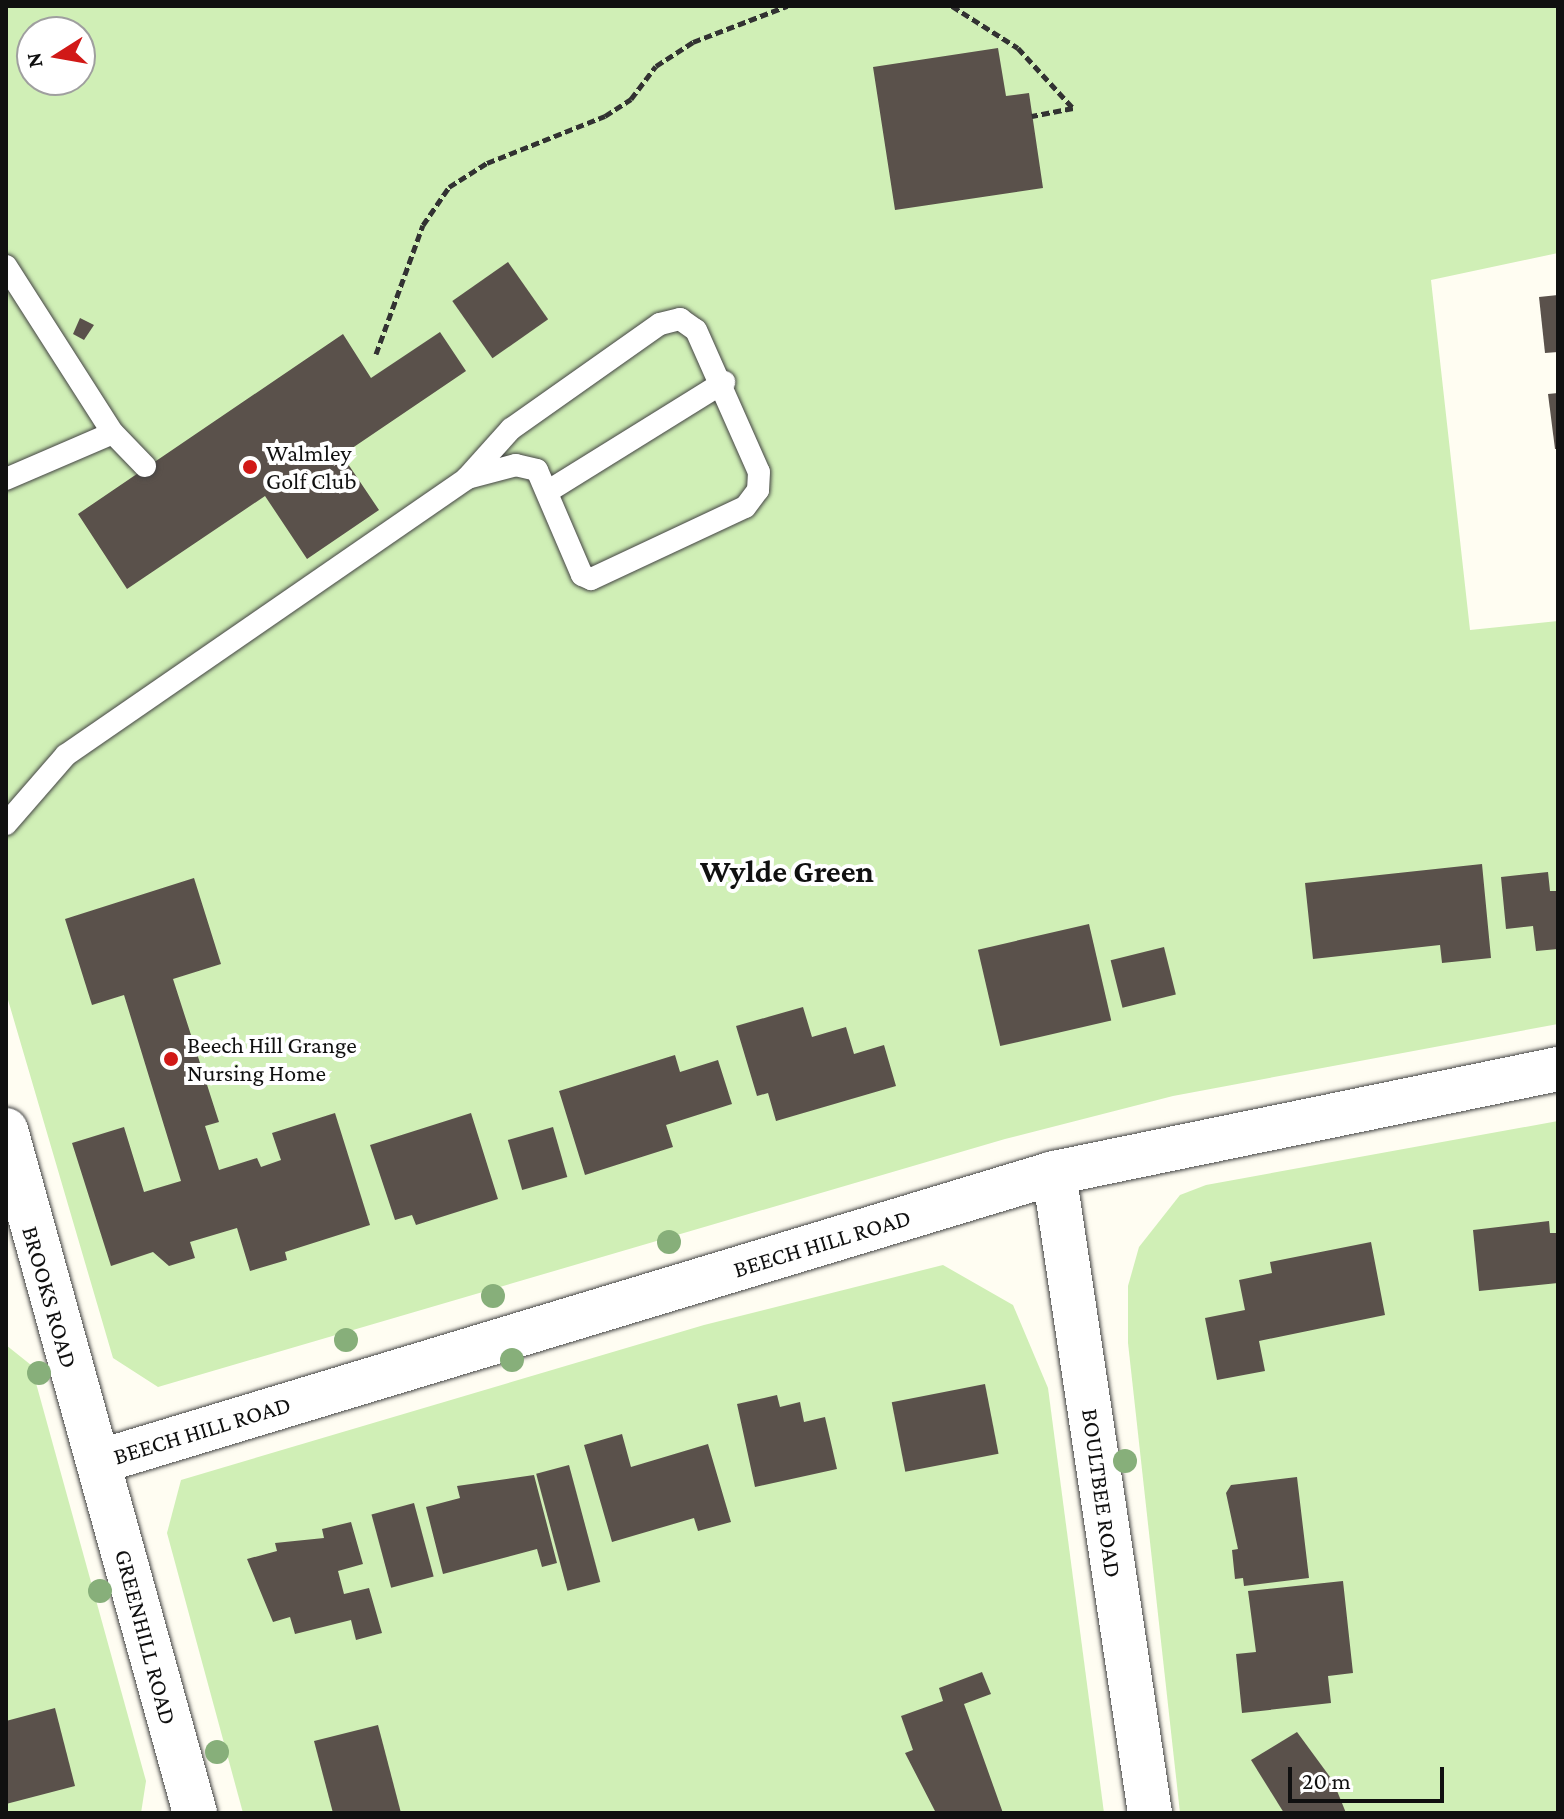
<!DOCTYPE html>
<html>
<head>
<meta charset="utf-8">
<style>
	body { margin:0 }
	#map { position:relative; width:1564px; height:1819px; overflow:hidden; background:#fffdf2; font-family:"Crimson Pro",serif }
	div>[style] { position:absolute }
	.green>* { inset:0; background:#d0efb6 }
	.building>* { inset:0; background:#5a514b; transform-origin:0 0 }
	.path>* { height:5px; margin-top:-2.5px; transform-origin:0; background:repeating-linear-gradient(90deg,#323232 0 8px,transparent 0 12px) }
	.roads { filter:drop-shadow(0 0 2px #434343) drop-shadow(0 0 2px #434343) }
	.lane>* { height:22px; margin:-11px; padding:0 11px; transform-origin:11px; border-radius:11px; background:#fff }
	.street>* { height:44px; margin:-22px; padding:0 22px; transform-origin:22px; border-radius:22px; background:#fff }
	.trees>* { width:24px; height:24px; margin:-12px; border-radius:50%; background:#87af7a }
	.dots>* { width:22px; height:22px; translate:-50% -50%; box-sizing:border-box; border:4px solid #fff; border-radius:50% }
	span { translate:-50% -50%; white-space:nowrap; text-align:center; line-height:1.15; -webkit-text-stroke:8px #fff; paint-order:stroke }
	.poi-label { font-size:24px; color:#101010 }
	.left { translate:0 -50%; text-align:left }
	.street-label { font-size:24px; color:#101010 }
	.district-label { font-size:32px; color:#101010; font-weight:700 }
	.frame { position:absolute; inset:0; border:8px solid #101010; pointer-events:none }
	.north { position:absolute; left:16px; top:16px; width:80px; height:80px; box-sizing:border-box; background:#fff; border:2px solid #9f9f9f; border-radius:50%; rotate:259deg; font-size:22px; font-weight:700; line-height:32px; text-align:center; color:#101010 }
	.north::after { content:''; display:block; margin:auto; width:28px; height:36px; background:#d11917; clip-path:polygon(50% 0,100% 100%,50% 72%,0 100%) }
	.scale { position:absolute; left:1288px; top:1767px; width:156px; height:36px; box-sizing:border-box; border:4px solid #101010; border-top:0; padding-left:10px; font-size:24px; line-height:28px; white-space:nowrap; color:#101010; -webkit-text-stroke:6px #fff; paint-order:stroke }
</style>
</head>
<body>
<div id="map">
	<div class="green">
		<div style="clip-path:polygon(evenodd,6px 6px,1558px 6px,1558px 253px,1431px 280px,1470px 630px,1558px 621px,1558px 1024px,1173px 1096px,1005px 1139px,158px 1387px,113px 1358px,6px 993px,6px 6px,32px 32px,80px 32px,80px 80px,32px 80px,32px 32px)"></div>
		<div style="clip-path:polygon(1558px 1121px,1558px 1813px,1180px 1813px,1128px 1343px,1128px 1286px,1139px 1247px,1180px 1195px,1206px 1185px)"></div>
		<div style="clip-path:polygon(943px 1265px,1013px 1305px,1048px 1388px,1104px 1813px,243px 1813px,167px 1533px,181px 1480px,704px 1325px)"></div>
		<div style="clip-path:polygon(6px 1345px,31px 1365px,146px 1781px,141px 1813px,6px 1813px)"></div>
	</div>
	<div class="building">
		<div style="clip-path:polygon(998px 48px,1006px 96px,1029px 93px,1043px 188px,895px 210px,873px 67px)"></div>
		<div style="left:508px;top:262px;width:70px;height:68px;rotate:55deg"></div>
		<div style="clip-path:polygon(1558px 295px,1558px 352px,1545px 353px,1539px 297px)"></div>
		<div style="clip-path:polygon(80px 318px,94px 325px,84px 340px,73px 334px)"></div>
		<div style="clip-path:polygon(440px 332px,466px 371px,342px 455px,379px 510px,307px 559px,265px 496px,127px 589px,78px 514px,343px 334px,371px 378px)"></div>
		<div style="clip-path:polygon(1558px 393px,1558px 449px,1555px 449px,1548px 394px)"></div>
		<div style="clip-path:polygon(1482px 864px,1491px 958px,1442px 963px,1440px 945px,1313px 959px,1305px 883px)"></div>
		<div style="clip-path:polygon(1548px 872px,1550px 891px,1558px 891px,1558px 949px,1536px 951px,1533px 926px,1506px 929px,1501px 877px)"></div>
		<div style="clip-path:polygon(194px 878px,221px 964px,173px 979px,219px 1122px,205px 1126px,219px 1170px,257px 1158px,261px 1167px,281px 1160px,272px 1133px,335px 1113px,370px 1225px,285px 1252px,287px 1260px,250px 1271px,237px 1228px,190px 1242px,195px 1258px,169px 1266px,153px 1252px,111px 1266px,72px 1143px,124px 1127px,144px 1192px,181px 1181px,124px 995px,92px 1005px,65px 919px)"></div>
		<div style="left:1089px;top:924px;width:99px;height:114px;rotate:77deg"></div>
		<div style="left:1164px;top:947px;width:49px;height:55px;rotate:76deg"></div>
		<div style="clip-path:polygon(803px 1007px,812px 1037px,846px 1027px,854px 1054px,884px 1045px,896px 1086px,776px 1121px,768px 1093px,757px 1096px,736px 1026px)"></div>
		<div style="clip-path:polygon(675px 1055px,680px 1072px,718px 1060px,732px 1104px,666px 1125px,673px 1147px,585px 1175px,559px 1091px)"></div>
		<div style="clip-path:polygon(471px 1113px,498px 1199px,416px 1225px,412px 1215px,395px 1220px,370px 1145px)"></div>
		<div style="left:553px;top:1127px;width:52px;height:47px;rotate:74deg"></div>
		<div style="clip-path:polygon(1549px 1221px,1550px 1233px,1558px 1233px,1558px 1283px,1479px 1291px,1473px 1230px)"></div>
		<div style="clip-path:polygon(1371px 1242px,1385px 1315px,1259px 1341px,1265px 1371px,1217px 1380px,1205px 1318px,1245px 1310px,1239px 1280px,1272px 1273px,1270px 1262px)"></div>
		<div style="left:985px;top:1384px;width:71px;height:95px;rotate:79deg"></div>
		<div style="clip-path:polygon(777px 1395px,780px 1407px,800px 1402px,804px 1422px,825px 1417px,837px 1469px,755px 1487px,737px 1404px)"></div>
		<div style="clip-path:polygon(622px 1434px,631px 1467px,708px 1444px,731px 1522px,698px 1531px,694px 1518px,612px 1542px,584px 1445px)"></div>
		<div style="left:569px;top:1465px;width:121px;height:34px;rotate:75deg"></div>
		<div style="clip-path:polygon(534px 1475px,557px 1563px,542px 1567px,537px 1549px,443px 1574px,426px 1507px,460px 1498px,457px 1486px)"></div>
		<div style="clip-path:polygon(1297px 1477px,1309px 1578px,1244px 1586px,1243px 1578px,1235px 1579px,1232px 1550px,1238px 1549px,1226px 1493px,1231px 1485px)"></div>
		<div style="left:414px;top:1503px;width:76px;height:44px;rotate:75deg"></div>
		<div style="clip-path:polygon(351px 1522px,363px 1564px,338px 1571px,344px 1594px,369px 1588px,382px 1633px,356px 1640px,351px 1620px,295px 1634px,290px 1617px,273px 1622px,247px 1559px,277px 1551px,275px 1543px,324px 1538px,322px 1529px)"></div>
		<div style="clip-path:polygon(1343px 1581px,1353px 1673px,1328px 1676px,1331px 1703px,1242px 1713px,1236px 1654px,1256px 1652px,1248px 1591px)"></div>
		<div style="clip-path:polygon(982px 1672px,991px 1694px,964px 1704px,1003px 1813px,936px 1813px,905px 1753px,913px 1750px,901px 1716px,943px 1701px,939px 1688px)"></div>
		<div style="clip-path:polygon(55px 1708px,75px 1786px,6px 1804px,6px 1721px)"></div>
		<div style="clip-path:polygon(378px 1725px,401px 1813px,333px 1813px,314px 1741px)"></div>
		<div style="clip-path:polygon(1297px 1732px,1333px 1781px,1346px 1813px,1284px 1813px,1251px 1760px)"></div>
	</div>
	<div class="path">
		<div style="left:952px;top:6px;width:78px;rotate:32.5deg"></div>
		<div style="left:1018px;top:48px;width:81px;rotate:47.5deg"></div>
		<div style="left:1073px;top:108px;width:42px;rotate:169deg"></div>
		<div style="left:376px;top:354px;width:137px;rotate:-70deg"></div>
		<div style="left:423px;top:225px;width:46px;rotate:-55.6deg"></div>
		<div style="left:449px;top:187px;width:45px;rotate:-32.3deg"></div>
		<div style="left:487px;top:163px;width:127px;rotate:-21.7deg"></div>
		<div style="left:605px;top:116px;width:31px;rotate:-33deg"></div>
		<div style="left:631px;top:99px;width:41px;rotate:-52.9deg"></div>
		<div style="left:656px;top:66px;width:44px;rotate:-33deg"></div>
		<div style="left:693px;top:42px;width:101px;rotate:-21deg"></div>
	</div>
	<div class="roads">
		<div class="lane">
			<div style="left:6px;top:266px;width:198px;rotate:57.4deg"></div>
			<div style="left:113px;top:433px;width:46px;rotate:45.9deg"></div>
			<div style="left:6px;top:479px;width:116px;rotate:-23.3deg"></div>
			<div style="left:550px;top:490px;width:205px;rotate:-31.8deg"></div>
			<div style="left:6px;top:824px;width:91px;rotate:-49deg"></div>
			<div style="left:66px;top:755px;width:487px;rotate:-34.6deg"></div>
			<div style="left:467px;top:478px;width:66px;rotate:-48.1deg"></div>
			<div style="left:511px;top:429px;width:182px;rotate:-35.2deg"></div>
			<div style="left:660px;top:324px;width:21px;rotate:-14deg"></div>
			<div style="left:680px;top:319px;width:19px;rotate:35deg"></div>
			<div style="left:696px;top:330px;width:155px;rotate:66.1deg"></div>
			<div style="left:759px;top:472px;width:18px;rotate:93deg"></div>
			<div style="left:758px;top:490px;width:21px;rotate:127deg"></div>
			<div style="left:745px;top:507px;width:170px;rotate:154.9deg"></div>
			<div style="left:591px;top:579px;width:10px;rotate:-156deg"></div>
			<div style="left:582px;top:575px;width:114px;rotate:-113.2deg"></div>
			<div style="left:537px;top:470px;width:22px;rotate:-167deg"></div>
			<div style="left:516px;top:465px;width:51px;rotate:165.1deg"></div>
		</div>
		<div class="street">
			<div style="left:6px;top:1130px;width:709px;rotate:74.53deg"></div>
			<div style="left:1054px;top:1173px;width:647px;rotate:81.47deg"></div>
			<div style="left:98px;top:1462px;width:999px;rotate:-16.82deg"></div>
			<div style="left:1054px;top:1173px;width:515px;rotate:-11.66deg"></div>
		</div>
	</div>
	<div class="trees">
		<div style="left:669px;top:1242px"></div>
		<div style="left:493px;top:1296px"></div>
		<div style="left:346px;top:1340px"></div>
		<div style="left:512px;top:1360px"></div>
		<div style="left:39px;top:1373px"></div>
		<div style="left:1125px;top:1461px"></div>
		<div style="left:100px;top:1591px"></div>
		<div style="left:217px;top:1752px"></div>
	</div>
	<div class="dots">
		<div style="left:250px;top:467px;background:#d11917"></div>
		<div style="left:171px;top:1059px;background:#d11917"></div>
	</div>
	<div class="poi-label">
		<span class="left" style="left:266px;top:467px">Walmley<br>Golf Club</span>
		<span class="left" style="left:187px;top:1059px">Beech Hill Grange<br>Nursing Home</span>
	</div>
	<div class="street-label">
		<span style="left:822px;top:1243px;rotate:-17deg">BEECH HILL ROAD</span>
		<span style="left:50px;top:1297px;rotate:74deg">BROOKS ROAD</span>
		<span style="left:202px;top:1430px;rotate:-17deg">BEECH HILL ROAD</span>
		<span style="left:1102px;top:1493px;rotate:82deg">BOULTBEE ROAD</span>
		<span style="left:146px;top:1637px;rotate:75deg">GREENHILL ROAD</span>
	</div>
	<div class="district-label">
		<span style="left:787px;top:871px">Wylde Green</span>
	</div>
	<div class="frame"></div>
	<div class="north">N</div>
	<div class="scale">20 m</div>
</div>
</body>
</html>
